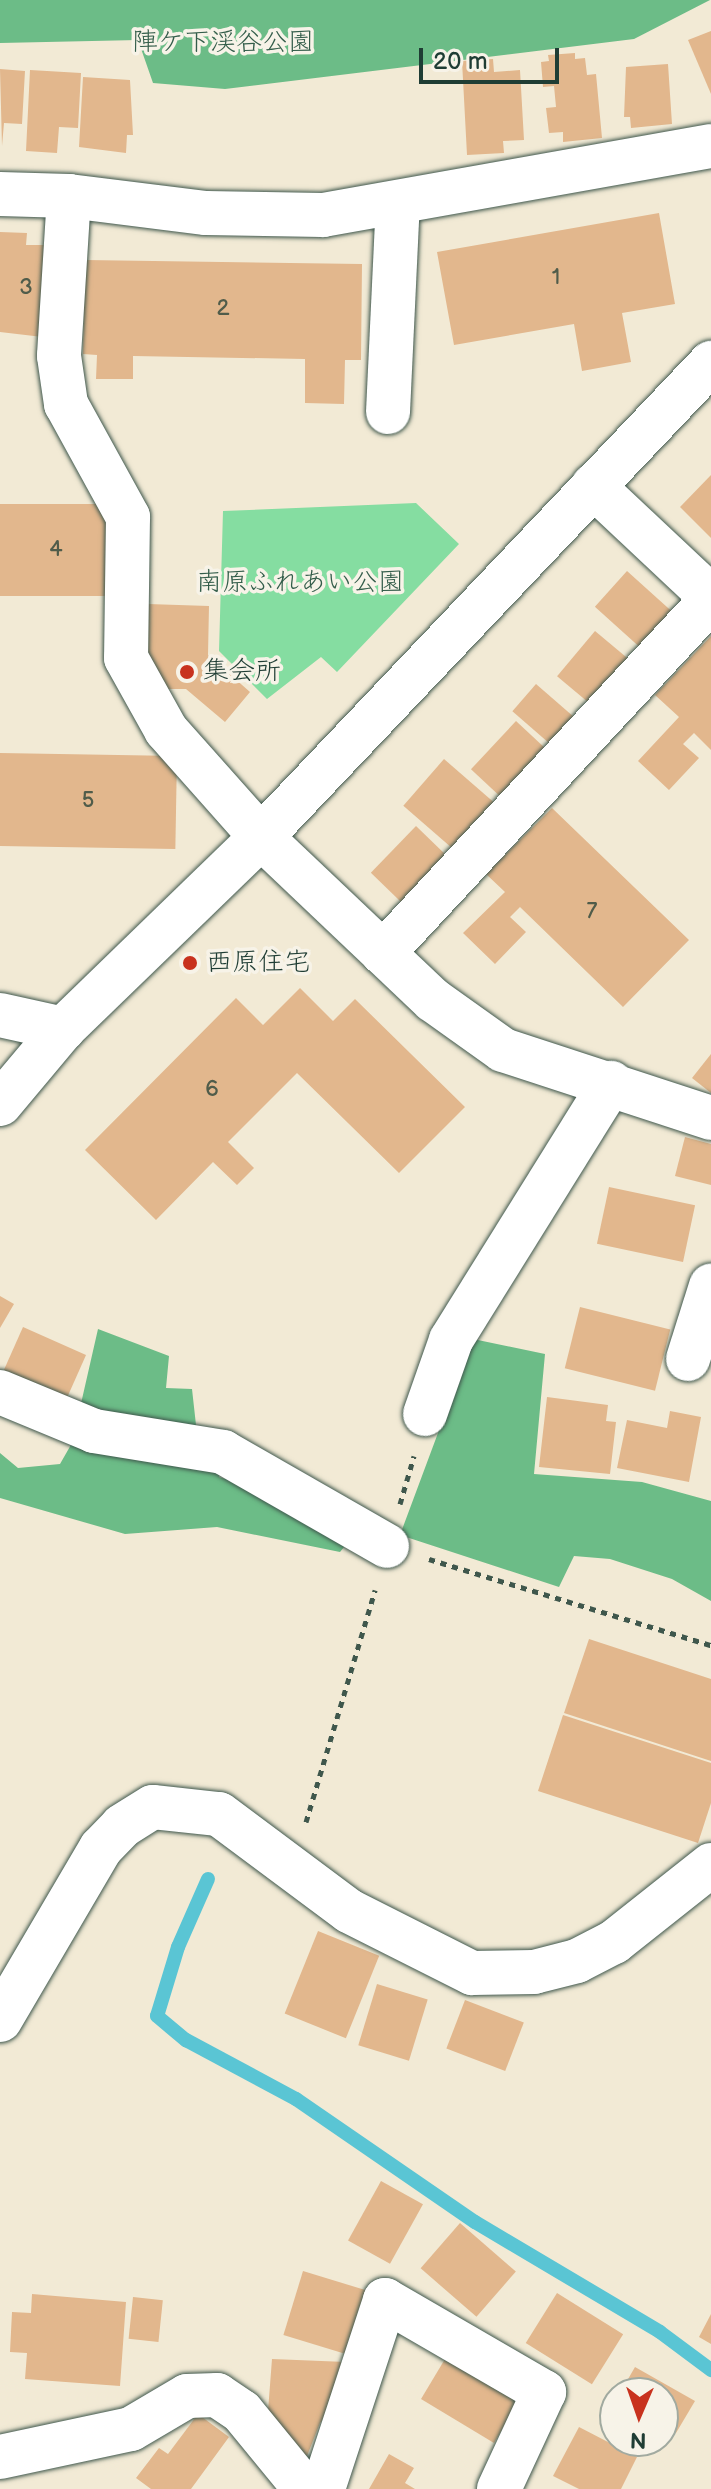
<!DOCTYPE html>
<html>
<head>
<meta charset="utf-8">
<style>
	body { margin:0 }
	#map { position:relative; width:711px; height:2489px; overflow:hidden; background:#f2ead5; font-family:"Balsamiq Sans","Klee One",sans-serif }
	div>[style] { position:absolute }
	.green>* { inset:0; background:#85dda1 }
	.forest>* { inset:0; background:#6cbc87 }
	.stream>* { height:14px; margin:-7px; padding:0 7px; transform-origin:7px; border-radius:7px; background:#5ac5d4 }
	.building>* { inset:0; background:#e2b78d; transform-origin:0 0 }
	.path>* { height:5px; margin-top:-2.5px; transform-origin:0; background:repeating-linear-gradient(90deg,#3f574c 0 6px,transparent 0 12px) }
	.roads { filter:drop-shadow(0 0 2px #3f574c) drop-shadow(0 0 2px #3f574c) }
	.minor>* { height:44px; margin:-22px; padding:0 22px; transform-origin:22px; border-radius:22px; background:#fff }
	.dots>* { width:22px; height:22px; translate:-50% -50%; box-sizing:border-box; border:4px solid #f7f3e8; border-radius:50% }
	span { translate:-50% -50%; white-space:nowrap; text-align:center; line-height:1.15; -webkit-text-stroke:7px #f7f3e8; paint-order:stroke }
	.number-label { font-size:22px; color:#505c4a }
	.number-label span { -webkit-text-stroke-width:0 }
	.park-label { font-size:26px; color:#335d4a }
	.poi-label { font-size:26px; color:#1f3d34 }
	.left { translate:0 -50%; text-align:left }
	.north { position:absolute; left:599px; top:2377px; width:80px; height:80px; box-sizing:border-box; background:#f7f3e8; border:2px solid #a1aaa0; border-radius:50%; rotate:182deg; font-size:22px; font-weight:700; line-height:32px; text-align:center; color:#1f3d34 }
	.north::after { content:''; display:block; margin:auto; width:28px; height:36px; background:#c8321e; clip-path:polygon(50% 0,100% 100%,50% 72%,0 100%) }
	.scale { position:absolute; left:419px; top:48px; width:140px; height:36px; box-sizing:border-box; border:4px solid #1f3d34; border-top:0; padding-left:10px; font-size:24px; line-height:28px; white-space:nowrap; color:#1f3d34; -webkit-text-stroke:6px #f7f3e8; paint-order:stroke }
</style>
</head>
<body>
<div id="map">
	<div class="green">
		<div style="clip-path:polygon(416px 503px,459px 544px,337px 672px,321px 657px,267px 699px,219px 651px,223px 511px)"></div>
	</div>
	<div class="forest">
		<div style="clip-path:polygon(0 0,710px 0,634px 39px,225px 89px,153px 83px,138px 40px,0 43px)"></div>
		<div style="clip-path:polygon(98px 1329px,169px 1356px,166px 1388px,192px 1389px,197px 1434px,230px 1440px,219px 1477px,266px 1492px,349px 1541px,340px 1552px,217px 1527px,125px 1534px,0 1498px,0 1453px,18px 1468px,60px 1464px,72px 1443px)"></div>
		<div style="clip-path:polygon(473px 1339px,545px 1354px,534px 1474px,642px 1482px,711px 1501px,711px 1601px,672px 1579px,610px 1559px,574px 1556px,559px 1587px,400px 1535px)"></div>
	</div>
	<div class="stream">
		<div style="left:208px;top:1879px;width:74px;rotate:113.8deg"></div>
		<div style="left:178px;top:1947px;width:72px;rotate:106.9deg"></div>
		<div style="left:157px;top:2016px;width:38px;rotate:40deg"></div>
		<div style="left:186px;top:2040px;width:125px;rotate:28.2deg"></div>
		<div style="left:296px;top:2099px;width:217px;rotate:34.5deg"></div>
		<div style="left:475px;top:2222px;width:215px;rotate:30.7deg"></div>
		<div style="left:660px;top:2332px;width:64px;rotate:36.7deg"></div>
	</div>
	<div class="building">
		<div style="clip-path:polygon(711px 31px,711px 94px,688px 40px)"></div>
		<div style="clip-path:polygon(575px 53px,575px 59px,585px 58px,587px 75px,596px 74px,602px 138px,563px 142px,563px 132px,549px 133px,546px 108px,556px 107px,554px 86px,543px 87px,541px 62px,549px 61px,548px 55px)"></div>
		<div style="clip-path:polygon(493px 59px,494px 72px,520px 70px,524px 140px,503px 141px,504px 153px,467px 155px,462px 61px)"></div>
		<div style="clip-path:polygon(668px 64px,672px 124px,631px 128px,630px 117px,624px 117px,626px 67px)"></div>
		<div style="clip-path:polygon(0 69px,25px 71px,22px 124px,4px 123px,2px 146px)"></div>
		<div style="clip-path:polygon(30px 70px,81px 73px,78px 128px,59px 127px,57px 153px,26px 151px)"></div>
		<div style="clip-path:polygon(83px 77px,130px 80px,133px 135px,127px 135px,126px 153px,79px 147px)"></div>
		<div style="clip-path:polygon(659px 213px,675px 304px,622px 313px,631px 362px,582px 371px,574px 324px,454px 345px,437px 252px)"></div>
		<div style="clip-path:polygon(0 232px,27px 233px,26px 245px,54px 245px,51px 338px,0 332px)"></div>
		<div style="clip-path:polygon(85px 260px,362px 264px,361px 360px,345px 360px,344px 404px,305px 403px,305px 359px,133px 356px,133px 379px,96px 379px,97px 355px,83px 354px)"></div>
		<div style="clip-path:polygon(711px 475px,711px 538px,680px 507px)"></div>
		<div style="left:112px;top:504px;width:92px;height:112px;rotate:90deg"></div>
		<div style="left:627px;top:571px;width:62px;height:48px;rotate:42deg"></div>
		<div style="clip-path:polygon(148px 604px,209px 606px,208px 655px,250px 692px,225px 722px,186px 689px,146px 689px)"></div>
		<div style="left:595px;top:631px;width:48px;height:59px;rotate:40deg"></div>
		<div style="clip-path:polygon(711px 636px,711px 750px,694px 733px,683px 744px,699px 758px,669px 790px,638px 761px,679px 717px,655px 695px)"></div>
		<div style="left:536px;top:684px;width:53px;height:36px;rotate:41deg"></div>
		<div style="left:516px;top:721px;width:44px;height:66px;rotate:43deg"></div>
		<div style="left:0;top:753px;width:177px;height:93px;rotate:1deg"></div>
		<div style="left:444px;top:759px;width:69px;height:62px;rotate:41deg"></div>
		<div style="clip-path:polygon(552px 808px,689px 940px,623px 1007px,520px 907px,510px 917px,526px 932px,495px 964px,463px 933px,505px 892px,486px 874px)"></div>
		<div style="left:416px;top:826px;width:47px;height:65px;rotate:44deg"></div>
		<div style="clip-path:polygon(300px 988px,333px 1021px,355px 999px,465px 1107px,399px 1173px,297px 1073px,228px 1142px,254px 1168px,237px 1185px,213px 1162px,156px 1220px,85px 1150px,236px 998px,263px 1025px)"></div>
		<div style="clip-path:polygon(711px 1054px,711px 1093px,692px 1078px)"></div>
		<div style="clip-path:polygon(685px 1137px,711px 1144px,711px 1185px,675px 1176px)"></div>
		<div style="left:609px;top:1187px;width:88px;height:58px;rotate:12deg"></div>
		<div style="clip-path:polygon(0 1296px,14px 1304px,0 1328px)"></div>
		<div style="left:580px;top:1307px;width:93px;height:63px;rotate:14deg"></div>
		<div style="left:23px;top:1327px;width:69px;height:50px;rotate:24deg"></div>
		<div style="clip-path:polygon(547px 1397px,608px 1405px,606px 1421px,616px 1422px,610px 1474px,539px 1467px)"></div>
		<div style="clip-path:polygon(670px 1411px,701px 1417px,689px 1482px,617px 1468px,627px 1420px,667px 1428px)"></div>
		<div style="clip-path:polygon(589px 1639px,711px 1679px,711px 1761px,564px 1713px)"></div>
		<div style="clip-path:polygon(563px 1715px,711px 1763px,711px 1803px,698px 1843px,538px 1791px)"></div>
		<div style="left:318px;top:1931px;width:66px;height:89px;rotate:22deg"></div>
		<div style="left:377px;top:1984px;width:53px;height:64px;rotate:17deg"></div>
		<div style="left:465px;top:2000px;width:63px;height:52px;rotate:21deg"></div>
		<div style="left:381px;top:2181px;width:48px;height:68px;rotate:29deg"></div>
		<div style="left:460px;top:2223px;width:74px;height:60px;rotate:41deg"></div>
		<div style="left:303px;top:2271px;width:72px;height:67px;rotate:17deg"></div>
		<div style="left:557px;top:2293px;width:78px;height:59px;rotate:32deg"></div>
		<div style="clip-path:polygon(32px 2294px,126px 2302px,120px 2386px,25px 2379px,27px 2353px,10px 2352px,12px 2312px,31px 2313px)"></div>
		<div style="left:133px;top:2297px;width:30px;height:42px;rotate:6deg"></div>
		<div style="clip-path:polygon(711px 2314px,711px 2344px,699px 2337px)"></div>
		<div style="clip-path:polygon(451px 2349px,520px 2400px,494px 2443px,421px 2399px)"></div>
		<div style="clip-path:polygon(272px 2359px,346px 2362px,344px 2395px,320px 2423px,305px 2461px,268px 2411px)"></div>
		<div style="clip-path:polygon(635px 2367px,695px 2401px,676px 2433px,663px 2425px,663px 2393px,620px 2393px)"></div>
		<div style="clip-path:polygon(198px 2414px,229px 2437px,191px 2489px,151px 2489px,136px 2478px,159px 2448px,168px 2454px)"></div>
		<div style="clip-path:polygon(579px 2427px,637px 2457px,621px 2489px,579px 2489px,553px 2476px)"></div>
		<div style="clip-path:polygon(389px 2454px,414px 2468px,405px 2483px,415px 2489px,369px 2489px)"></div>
	</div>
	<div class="path">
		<div style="left:400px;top:1504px;width:50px;rotate:-73.7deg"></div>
		<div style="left:429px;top:1559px;width:295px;rotate:17deg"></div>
		<div style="left:306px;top:1822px;width:242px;rotate:-73.4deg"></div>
	</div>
	<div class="roads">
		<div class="minor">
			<div style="left:0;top:194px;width:69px;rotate:1.7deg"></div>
			<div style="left:69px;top:196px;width:138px;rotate:7.1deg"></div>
			<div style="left:206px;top:213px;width:117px;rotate:1deg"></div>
			<div style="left:323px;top:215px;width:394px;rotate:-10.1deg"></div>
			<div style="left:69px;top:196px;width:160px;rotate:93.6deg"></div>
			<div style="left:59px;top:356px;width:49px;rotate:81.7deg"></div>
			<div style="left:66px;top:404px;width:129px;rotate:61.2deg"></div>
			<div style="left:128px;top:517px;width:141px;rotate:90.8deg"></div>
			<div style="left:126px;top:658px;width:82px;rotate:60.9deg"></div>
			<div style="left:166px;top:730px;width:143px;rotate:48.4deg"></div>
			<div style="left:261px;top:837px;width:237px;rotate:43.5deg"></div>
			<div style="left:433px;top:1000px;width:86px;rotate:35.5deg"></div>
			<div style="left:503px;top:1050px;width:219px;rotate:18.1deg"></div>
			<div style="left:388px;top:412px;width:209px;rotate:-87.3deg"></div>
			<div style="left:593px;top:486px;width:162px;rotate:43.2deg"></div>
			<div style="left:383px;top:953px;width:482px;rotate:-47.1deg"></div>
			<div style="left:0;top:1015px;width:65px;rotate:12.5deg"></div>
			<div style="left:0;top:1104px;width:98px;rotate:-50deg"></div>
			<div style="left:63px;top:1029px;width:276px;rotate:-44.1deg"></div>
			<div style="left:261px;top:837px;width:654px;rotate:-46.49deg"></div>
			<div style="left:688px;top:1359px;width:77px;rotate:-72.5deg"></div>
			<div style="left:0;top:1392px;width:102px;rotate:22.5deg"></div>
			<div style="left:94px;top:1431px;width:131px;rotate:9.2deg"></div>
			<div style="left:223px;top:1452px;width:189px;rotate:29.8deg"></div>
			<div style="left:425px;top:1414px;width:78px;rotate:-70.6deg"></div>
			<div style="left:451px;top:1340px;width:303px;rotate:-58.1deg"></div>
			<div style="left:0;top:2020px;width:199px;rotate:-59.6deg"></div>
			<div style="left:101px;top:1848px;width:30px;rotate:-46deg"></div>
			<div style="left:122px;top:1826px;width:36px;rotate:-32deg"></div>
			<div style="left:153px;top:1807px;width:66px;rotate:6.1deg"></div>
			<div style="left:219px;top:1814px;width:162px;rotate:36.7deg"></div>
			<div style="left:349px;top:1911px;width:138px;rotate:26.8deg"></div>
			<div style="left:472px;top:1973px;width:62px;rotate:-0.9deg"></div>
			<div style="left:534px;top:1972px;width:44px;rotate:-14.3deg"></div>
			<div style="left:577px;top:1961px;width:42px;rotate:-27.2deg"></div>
			<div style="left:614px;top:1942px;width:124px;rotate:-38.4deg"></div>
			<div style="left:0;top:2457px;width:134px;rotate:-12.1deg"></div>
			<div style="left:131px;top:2429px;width:65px;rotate:-30.5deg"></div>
			<div style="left:187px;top:2396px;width:30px;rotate:-2deg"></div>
			<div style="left:217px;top:2395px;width:30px;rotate:34deg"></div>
			<div style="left:242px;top:2412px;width:99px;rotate:50.7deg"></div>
			<div style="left:323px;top:2489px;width:199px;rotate:-71.8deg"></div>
			<div style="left:385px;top:2300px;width:184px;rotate:30.1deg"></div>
			<div style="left:544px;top:2392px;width:107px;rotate:114.9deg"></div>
		</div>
	</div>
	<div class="dots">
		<div style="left:187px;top:672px;background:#c8321e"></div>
		<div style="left:190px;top:963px;background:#c8321e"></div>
	</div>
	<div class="number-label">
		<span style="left:556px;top:278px">1</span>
		<span style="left:26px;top:288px">3</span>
		<span style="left:223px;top:309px">2</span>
		<span style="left:56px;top:550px">4</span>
		<span style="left:88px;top:801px">5</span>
		<span style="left:592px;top:912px">7</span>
		<span style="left:212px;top:1090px">6</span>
	</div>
	<div class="park-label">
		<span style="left:223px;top:43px">陣ケ下渓谷公園</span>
		<span style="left:300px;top:583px">南原ふれあい公園</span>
	</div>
	<div class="poi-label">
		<span class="left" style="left:203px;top:672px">集会所</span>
		<span class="left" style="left:206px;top:963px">西原住宅</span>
	</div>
	<div class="north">N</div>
	<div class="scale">20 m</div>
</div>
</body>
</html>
